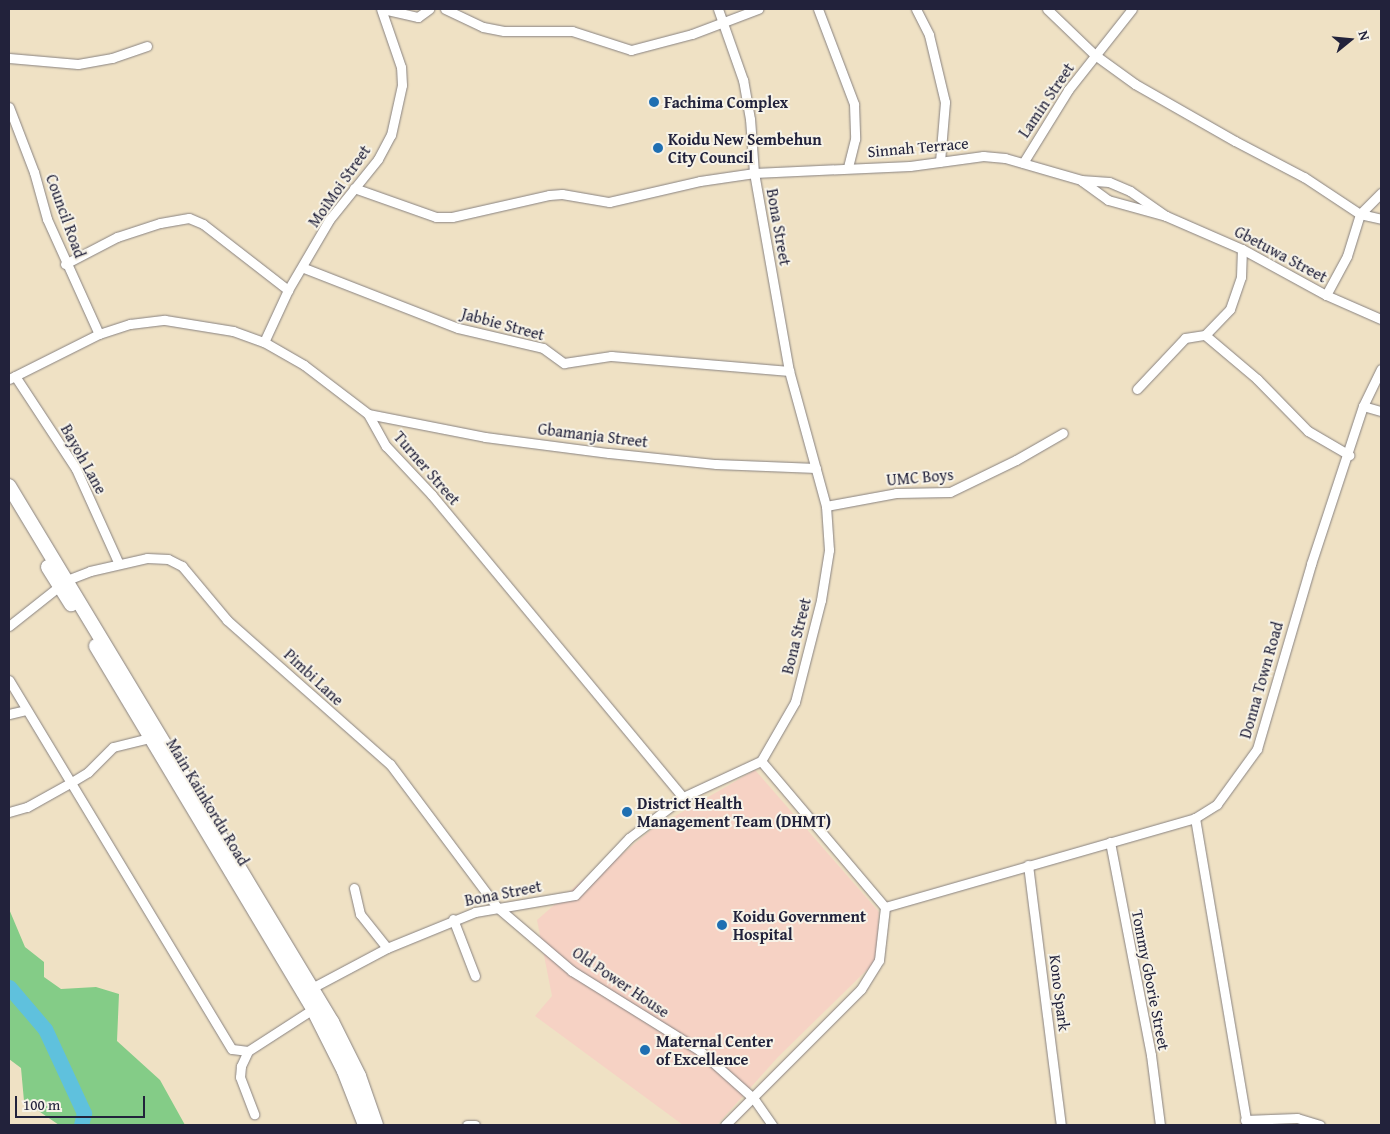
<!DOCTYPE html>
<html>
<head>
<meta charset="utf-8">
<style>
	body { margin:0 }
	#map { position:relative; width:1390px; height:1134px; overflow:hidden; background:#efe1c4; font-family:"Gentium Book Plus",serif }
	div>[style] { position:absolute }
	.built>* { inset:0; background:#f6d2c4 }
	.green>* { inset:0; background:#84cc87 }
	.river>* { height:15px; margin:-7.5px; padding:0 7.5px; transform-origin:7.5px; border-radius:7.5px; background:#5fc1dd }
	.roads { filter:drop-shadow(0 0 1px #888280) drop-shadow(0 0 1px #888280) }
	.minor>* { height:9px; margin:-4.5px; padding:0 4.5px; transform-origin:4.5px; border-radius:4.5px; background:#fff }
	.primary>* { height:14px; margin:-7px; padding:0 7px; transform-origin:7px; border-radius:7px; background:#fff }
	.dots>* { width:14px; height:14px; translate:-50% -50%; box-sizing:border-box; border:2px solid #f7f3e8; border-radius:50% }
	span { translate:-50% -50%; white-space:nowrap; text-align:center; line-height:1.15; -webkit-text-stroke:4px #f7f3e8; paint-order:stroke }
	.street-label { font-size:16px; color:#22223b }
	.poi-label { font-size:16px; color:#22223b; font-weight:700 }
	.left { translate:0 -50%; text-align:left }
	.frame { position:absolute; inset:0; border:10px solid #22223b; pointer-events:none }
	.north { position:absolute; left:1325px; top:15px; width:50px; height:50px; -webkit-text-stroke:4px #f7f3e8; paint-order:stroke; rotate:73deg; font-size:14px; font-weight:700; line-height:20px; text-align:center; color:#22223b }
	.north::after { content:''; display:block; margin:auto; width:18px; height:22px; background:#22223b; clip-path:polygon(50% 0,100% 100%,50% 72%,0 100%) }
	.scale { position:absolute; left:15px; top:1096px; width:130px; height:22px; box-sizing:border-box; border:2px solid #22223b; border-top:0; padding-left:6px; font-size:15px; line-height:18px; white-space:nowrap; color:#22223b; -webkit-text-stroke:4px #f7f3e8; paint-order:stroke }
</style>
</head>
<body>
<div id="map">
	<div class="built">
		<div style="clip-path:polygon(755px 770px,879px 912px,876px 961px,778px 1057px,717px 1125px,683px 1125px,535px 1016px,552px 996px,537px 920px,593px 871px,621px 855px,651px 830px)"></div>
	</div>
	<div class="green">
		<div style="clip-path:polygon(9px 909px,25px 947px,44px 962px,44px 977px,61px 989px,96px 987px,119px 994px,117px 1041px,160px 1080px,185px 1125px,59px 1125px,24px 1101px,21px 1068px,9px 1059px)"></div>
	</div>
	<div class="river">
		<div style="left:9px;top:987px;width:55px;rotate:49.4deg"></div>
		<div style="left:45px;top:1029px;width:93px;rotate:65.1deg"></div>
		<div style="left:84px;top:1113px;width:12px;rotate:104deg"></div>
	</div>
	<div class="roads">
		<div class="minor">
			<div style="left:383px;top:9px;width:36px;rotate:13deg"></div>
			<div style="left:418px;top:17px;width:14px;rotate:-36deg"></div>
			<div style="left:445px;top:9px;width:42px;rotate:25.3deg"></div>
			<div style="left:483px;top:27px;width:21px;rotate:11deg"></div>
			<div style="left:504px;top:31px;width:68px"></div>
			<div style="left:572px;top:31px;width:62px;rotate:17.9deg"></div>
			<div style="left:631px;top:50px;width:63px;rotate:-14.7deg"></div>
			<div style="left:692px;top:34px;width:71px;rotate:-20.7deg"></div>
			<div style="left:818px;top:9px;width:102px;rotate:69.2deg"></div>
			<div style="left:854px;top:104px;width:35px;rotate:88deg"></div>
			<div style="left:855px;top:139px;width:30px;rotate:104deg"></div>
			<div style="left:916px;top:9px;width:29px;rotate:63deg"></div>
			<div style="left:929px;top:35px;width:69px;rotate:76.6deg"></div>
			<div style="left:945px;top:102px;width:60px;rotate:94.8deg"></div>
			<div style="left:1047px;top:9px;width:66px;rotate:43.8deg"></div>
			<div style="left:1095px;top:55px;width:49px;rotate:35.9deg"></div>
			<div style="left:1135px;top:84px;width:115px;rotate:29.7deg"></div>
			<div style="left:1235px;top:141px;width:78px;rotate:27.6deg"></div>
			<div style="left:1304px;top:177px;width:67px;rotate:33.5deg"></div>
			<div style="left:1360px;top:214px;width:22px;rotate:13deg"></div>
			<div style="left:9px;top:58px;width:69px;rotate:5deg"></div>
			<div style="left:78px;top:64px;width:35px;rotate:-10deg"></div>
			<div style="left:112px;top:58px;width:37px;rotate:-19deg"></div>
			<div style="left:9px;top:107px;width:70px;rotate:69deg"></div>
			<div style="left:34px;top:172px;width:49px;rotate:74.5deg"></div>
			<div style="left:47px;top:219px;width:126px;rotate:65.7deg"></div>
			<div style="left:1023px;top:163px;width:86px;rotate:-58.3deg"></div>
			<div style="left:1068px;top:90px;width:103px;rotate:-51.7deg"></div>
			<div style="left:1082px;top:181px;width:32px;rotate:36deg"></div>
			<div style="left:1108px;top:200px;width:60px;rotate:15.4deg"></div>
			<div style="left:1166px;top:216px;width:83px;rotate:23.5deg"></div>
			<div style="left:1242px;top:249px;width:96px;rotate:28.7deg"></div>
			<div style="left:1326px;top:295px;width:60px;rotate:23.6deg"></div>
			<div style="left:354px;top:188px;width:87px;rotate:19.5deg"></div>
			<div style="left:436px;top:217px;width:16px"></div>
			<div style="left:452px;top:217px;width:99px;rotate:-12.8deg"></div>
			<div style="left:549px;top:195px;width:13px;rotate:-4deg"></div>
			<div style="left:562px;top:194px;width:48px;rotate:9.7deg"></div>
			<div style="left:609px;top:202px;width:93px;rotate:-13deg"></div>
			<div style="left:700px;top:181px;width:55px;rotate:-8.4deg"></div>
			<div style="left:754px;top:173px;width:156px;rotate:-2.6deg"></div>
			<div style="left:910px;top:166px;width:74px;rotate:-7.8deg"></div>
			<div style="left:983px;top:156px;width:22px;rotate:5deg"></div>
			<div style="left:1005px;top:158px;width:79px;rotate:16.1deg"></div>
			<div style="left:1081px;top:180px;width:28px;rotate:4deg"></div>
			<div style="left:1109px;top:182px;width:23px;rotate:23deg"></div>
			<div style="left:1130px;top:191px;width:44px;rotate:34.8deg"></div>
			<div style="left:65px;top:264px;width:59px;rotate:-27.4deg"></div>
			<div style="left:117px;top:237px;width:45px;rotate:-18deg"></div>
			<div style="left:160px;top:223px;width:29px;rotate:-10deg"></div>
			<div style="left:189px;top:218px;width:15px;rotate:23deg"></div>
			<div style="left:203px;top:224px;width:108px;rotate:37.8deg"></div>
			<div style="left:304px;top:268px;width:165px;rotate:21.3deg"></div>
			<div style="left:458px;top:328px;width:87px;rotate:13.2deg"></div>
			<div style="left:543px;top:348px;width:26px;rotate:36deg"></div>
			<div style="left:564px;top:363px;width:48px;rotate:-8.5deg"></div>
			<div style="left:611px;top:356px;width:179px;rotate:4.8deg"></div>
			<div style="left:1326px;top:295px;width:44px;rotate:-61.7deg"></div>
			<div style="left:1347px;top:256px;width:44px;rotate:-72.8deg"></div>
			<div style="left:1360px;top:214px;width:30px;rotate:-45deg"></div>
			<div style="left:1205px;top:335px;width:36px;rotate:-46deg"></div>
			<div style="left:1230px;top:309px;width:34px;rotate:-71deg"></div>
			<div style="left:1241px;top:277px;width:28px;rotate:-88deg"></div>
			<div style="left:264px;top:342px;width:57px;rotate:-65.2deg"></div>
			<div style="left:288px;top:290px;width:81px;rotate:-59.6deg"></div>
			<div style="left:329px;top:220px;width:78px;rotate:-51.2deg"></div>
			<div style="left:378px;top:159px;width:27px;rotate:-62deg"></div>
			<div style="left:391px;top:135px;width:51px;rotate:-77.6deg"></div>
			<div style="left:402px;top:85px;width:18px;rotate:-93deg"></div>
			<div style="left:401px;top:67px;width:61px;rotate:-109deg"></div>
			<div style="left:15px;top:376px;width:111px;rotate:56.7deg"></div>
			<div style="left:76px;top:469px;width:102px;rotate:65.7deg"></div>
			<div style="left:9px;top:379px;width:101px;rotate:-26.6deg"></div>
			<div style="left:99px;top:334px;width:33px;rotate:-18deg"></div>
			<div style="left:130px;top:324px;width:35px;rotate:-7deg"></div>
			<div style="left:165px;top:320px;width:69px;rotate:9.2deg"></div>
			<div style="left:233px;top:331px;width:33px;rotate:20deg"></div>
			<div style="left:264px;top:342px;width:46px;rotate:29.9deg"></div>
			<div style="left:304px;top:365px;width:81px;rotate:37.4deg"></div>
			<div style="left:368px;top:414px;width:37px;rotate:61deg"></div>
			<div style="left:386px;top:446px;width:67px;rotate:46.8deg"></div>
			<div style="left:432px;top:495px;width:393px;rotate:50.3deg"></div>
			<div style="left:1137px;top:389px;width:70px;rotate:-46.7deg"></div>
			<div style="left:1185px;top:338px;width:20px;rotate:-9deg"></div>
			<div style="left:1205px;top:335px;width:68px;rotate:40.2deg"></div>
			<div style="left:1257px;top:379px;width:73px;rotate:45.6deg"></div>
			<div style="left:1308px;top:431px;width:48px;rotate:30.3deg"></div>
			<div style="left:1363px;top:406px;width:19px;rotate:16deg"></div>
			<div style="left:368px;top:414px;width:119px;rotate:11.1deg"></div>
			<div style="left:485px;top:437px;width:125px;rotate:7.4deg"></div>
			<div style="left:609px;top:453px;width:108px;rotate:5.9deg"></div>
			<div style="left:716px;top:464px;width:100px;rotate:2.3deg"></div>
			<div style="left:826px;top:506px;width:71px;rotate:-10.5deg"></div>
			<div style="left:896px;top:493px;width:54px;rotate:-1.1deg"></div>
			<div style="left:950px;top:492px;width:73px;rotate:-25.9deg"></div>
			<div style="left:1016px;top:460px;width:54px;rotate:-29.9deg"></div>
			<div style="left:9px;top:626px;width:74px;rotate:-38.4deg"></div>
			<div style="left:67px;top:580px;width:25px;rotate:-21deg"></div>
			<div style="left:90px;top:571px;width:58px;rotate:-12.8deg"></div>
			<div style="left:147px;top:558px;width:21px;rotate:3deg"></div>
			<div style="left:168px;top:559px;width:16px;rotate:27deg"></div>
			<div style="left:182px;top:566px;width:70px;rotate:50.2deg"></div>
			<div style="left:227px;top:620px;width:217px;rotate:41.5deg"></div>
			<div style="left:390px;top:764px;width:179px;rotate:53.2deg"></div>
			<div style="left:497px;top:907px;width:99px;rotate:40.5deg"></div>
			<div style="left:572px;top:971px;width:150px;rotate:31.9deg"></div>
			<div style="left:699px;top:1050px;width:74px;rotate:41.7deg"></div>
			<div style="left:754px;top:1099px;width:32px;rotate:55deg"></div>
			<div style="left:9px;top:680px;width:431px;rotate:58.9deg"></div>
			<div style="left:232px;top:1049px;width:16px;rotate:7deg"></div>
			<div style="left:248px;top:1051px;width:77px;rotate:-32.9deg"></div>
			<div style="left:9px;top:714px;width:17px;rotate:-13deg"></div>
			<div style="left:761px;top:761px;width:192px;rotate:49.7deg"></div>
			<div style="left:9px;top:812px;width:19px;rotate:-16deg"></div>
			<div style="left:27px;top:807px;width:49px;rotate:-29.2deg"></div>
			<div style="left:70px;top:783px;width:21px;rotate:-31deg"></div>
			<div style="left:88px;top:772px;width:35px;rotate:-45deg"></div>
			<div style="left:113px;top:747px;width:37px;rotate:-14deg"></div>
			<div style="left:1195px;top:818px;width:311px;rotate:80.4deg"></div>
			<div style="left:1110px;top:842px;width:217px;rotate:79.1deg"></div>
			<div style="left:1151px;top:1055px;width:71px;rotate:82.7deg"></div>
			<div style="left:1028px;top:865px;width:262px;rotate:82.8deg"></div>
			<div style="left:354px;top:888px;width:27px;rotate:77deg"></div>
			<div style="left:360px;top:914px;width:43px;rotate:51.5deg"></div>
			<div style="left:885px;top:907px;width:323px;rotate:-16deg"></div>
			<div style="left:1195px;top:818px;width:26px;rotate:-32deg"></div>
			<div style="left:1217px;top:804px;width:68px;rotate:-54deg"></div>
			<div style="left:1257px;top:749px;width:193px;rotate:-73.7deg"></div>
			<div style="left:1311px;top:564px;width:166px;rotate:-71.8deg"></div>
			<div style="left:1363px;top:406px;width:41px;rotate:-64.1deg"></div>
			<div style="left:453px;top:919px;width:61px;rotate:68.9deg"></div>
			<div style="left:308px;top:990px;width:89px;rotate:-28deg"></div>
			<div style="left:387px;top:948px;width:95px;rotate:-22.2deg"></div>
			<div style="left:475px;top:912px;width:101px;rotate:-9.6deg"></div>
			<div style="left:575px;top:895px;width:79px;rotate:-46.5deg"></div>
			<div style="left:629px;top:838px;width:68px;rotate:-37.2deg"></div>
			<div style="left:683px;top:797px;width:86px;rotate:-24.8deg"></div>
			<div style="left:761px;top:761px;width:68px;rotate:-60deg"></div>
			<div style="left:795px;top:702px;width:105px;rotate:-75.7deg"></div>
			<div style="left:821px;top:600px;width:51px;rotate:-80.9deg"></div>
			<div style="left:829px;top:550px;width:44px;rotate:-93.9deg"></div>
			<div style="left:826px;top:506px;width:140px;rotate:-105.3deg"></div>
			<div style="left:789px;top:371px;width:201px;rotate:-100deg"></div>
			<div style="left:754px;top:173px;width:54px;rotate:-94.2deg"></div>
			<div style="left:750px;top:119px;width:40px;rotate:-100deg"></div>
			<div style="left:743px;top:80px;width:75px;rotate:-109.4deg"></div>
			<div style="left:248px;top:1051px;width:17px;rotate:115deg"></div>
			<div style="left:241px;top:1066px;width:11px;rotate:95deg"></div>
			<div style="left:240px;top:1077px;width:40px;rotate:69deg"></div>
			<div style="left:1245px;top:1120px;width:52px;rotate:-2.2deg"></div>
			<div style="left:1297px;top:1118px;width:24px;rotate:17deg"></div>
			<div style="left:467px;top:1125px;width:8px"></div>
			<div style="left:725px;top:1125px;width:192px;rotate:-45deg"></div>
			<div style="left:861px;top:989px;width:34px;rotate:-58deg"></div>
			<div style="left:879px;top:960px;width:53px;rotate:-83.5deg"></div>
		</div>
		<div class="primary">
			<div style="left:9px;top:486px;width:626px;rotate:58.93deg"></div>
			<div style="left:332px;top:1022px;width:60px;rotate:63.4deg"></div>
			<div style="left:359px;top:1076px;width:52px;rotate:70.9deg"></div>
			<div style="left:48px;top:567px;width:44px;rotate:58.1deg"></div>
			<div style="left:96px;top:646px;width:423px;rotate:59.1deg"></div>
			<div style="left:313px;top:1009px;width:69px;rotate:63.4deg"></div>
			<div style="left:344px;top:1071px;width:58px;rotate:68.7deg"></div>
		</div>
	</div>
	<div class="dots">
		<div style="left:654px;top:102px;background:#1f6fb2"></div>
		<div style="left:658px;top:148px;background:#1f6fb2"></div>
		<div style="left:627px;top:812px;background:#1f6fb2"></div>
		<div style="left:722px;top:925px;background:#1f6fb2"></div>
		<div style="left:645px;top:1050px;background:#1f6fb2"></div>
	</div>
	<div class="street-label">
		<span style="left:1046px;top:100px;rotate:-56deg">Lamin Street</span>
		<span style="left:918px;top:147px;rotate:-5deg">Sinnah Terrace</span>
		<span style="left:339px;top:186px;rotate:-55deg">MoiMoi Street</span>
		<span style="left:66px;top:216px;rotate:70deg">Council Road</span>
		<span style="left:779px;top:227px;rotate:80deg">Bona Street</span>
		<span style="left:1281px;top:254px;rotate:28deg">Gbetuwa Street</span>
		<span style="left:503px;top:324px;rotate:15deg">Jabbie Street</span>
		<span style="left:593px;top:435px;rotate:7deg">Gbamanja Street</span>
		<span style="left:84px;top:459px;rotate:61deg">Bayoh Lane</span>
		<span style="left:427px;top:468px;rotate:49deg">Turner Street</span>
		<span style="left:920px;top:477px;rotate:-5deg">UMC Boys</span>
		<span style="left:796px;top:636px;rotate:-76deg">Bona Street</span>
		<span style="left:314px;top:677px;rotate:43deg">Pimbi Lane</span>
		<span style="left:1261px;top:680px;rotate:-74deg">Donna Town Road</span>
		<span style="left:208px;top:802px;rotate:59deg">Main Kainkordu Road</span>
		<span style="left:503px;top:893px;rotate:-11deg">Bona Street</span>
		<span style="left:1151px;top:980px;rotate:79deg">Tommy Gborie Street</span>
		<span style="left:621px;top:982px;rotate:34deg">Old Power House</span>
		<span style="left:1060px;top:993px;rotate:83deg">Kono Spark</span>
	</div>
	<div class="poi-label">
		<span class="left" style="left:664px;top:102px">Fachima Complex</span>
		<span class="left" style="left:668px;top:148px">Koidu New Sembehun<br>City Council</span>
		<span class="left" style="left:637px;top:812px">District Health<br>Management Team (DHMT)</span>
		<span class="left" style="left:733px;top:925px">Koidu Government<br>Hospital</span>
		<span class="left" style="left:656px;top:1050px">Maternal Center<br>of Excellence</span>
	</div>
	<div class="frame"></div>
	<div class="north">N</div>
	<div class="scale">100 m</div>
</div>
</body>
</html>
